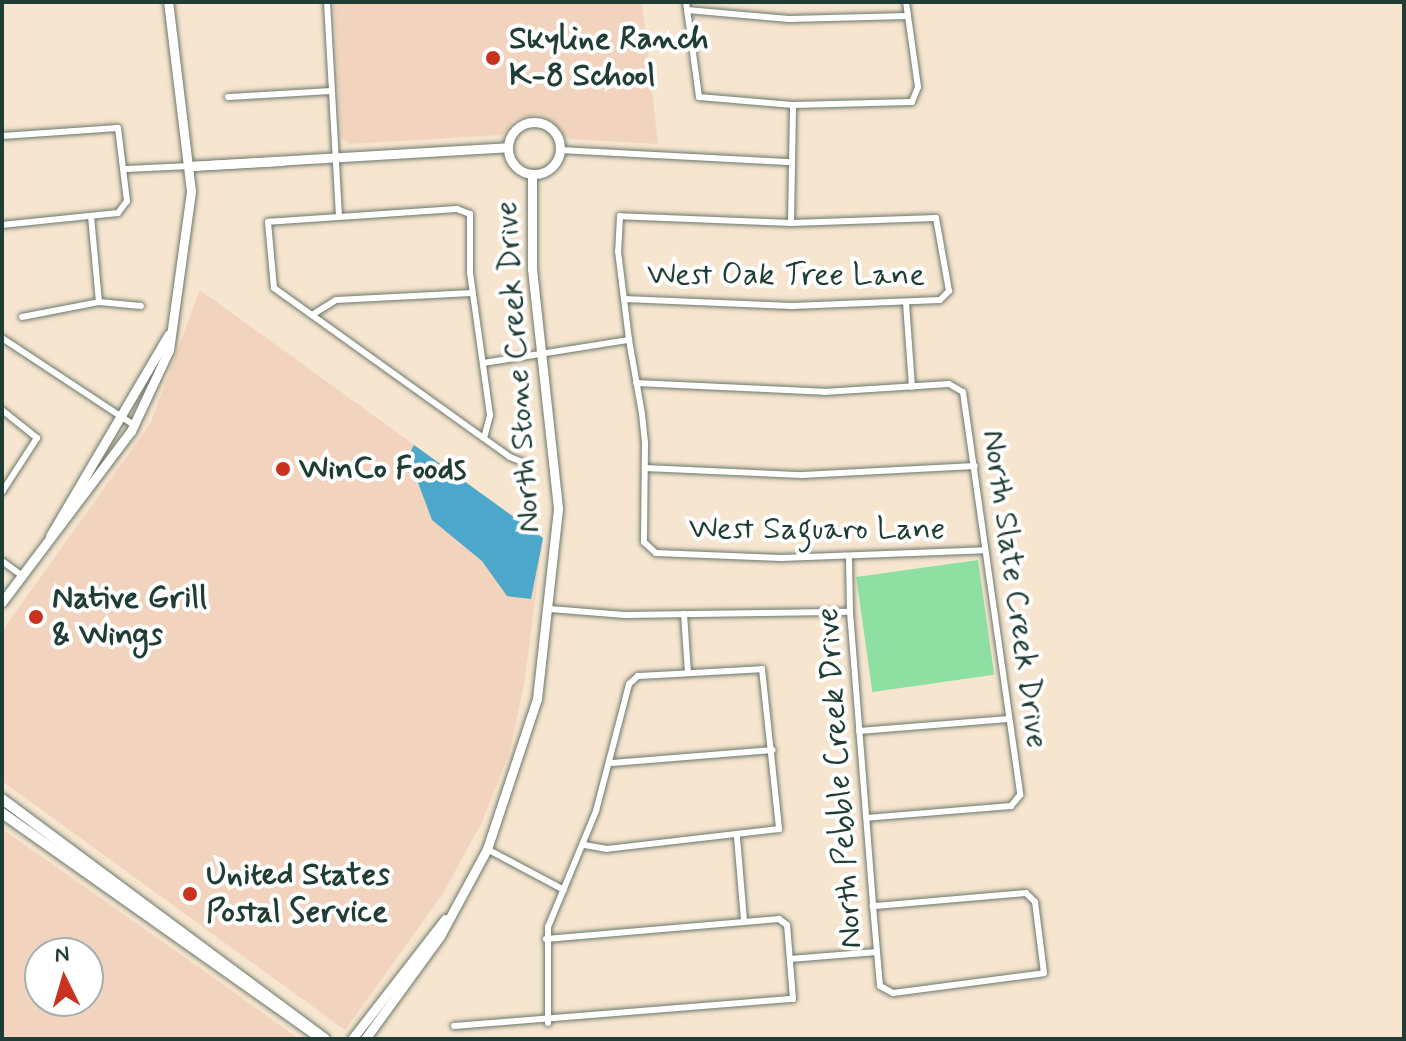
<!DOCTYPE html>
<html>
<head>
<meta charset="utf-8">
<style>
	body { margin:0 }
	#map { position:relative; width:1406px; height:1041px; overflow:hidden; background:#f6e5cf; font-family:Mynerve,sans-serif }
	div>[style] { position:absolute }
	.built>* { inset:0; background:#f2d4be }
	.green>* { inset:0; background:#8de0a2; transform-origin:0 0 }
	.water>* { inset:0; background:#4da7ca }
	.roads { filter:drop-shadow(0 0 2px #6a786a) drop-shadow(0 0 2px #6a786a) }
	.street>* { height:6px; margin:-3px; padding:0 3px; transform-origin:3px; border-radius:3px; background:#fff }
	.secondary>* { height:9px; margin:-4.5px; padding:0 4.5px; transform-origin:4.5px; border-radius:4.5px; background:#fff }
	.secondary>.ring { margin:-4.5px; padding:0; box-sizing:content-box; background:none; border:9px solid #fff; border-radius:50% }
	.primary>* { height:10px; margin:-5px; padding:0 5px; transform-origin:5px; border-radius:5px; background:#fff }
	.dots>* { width:22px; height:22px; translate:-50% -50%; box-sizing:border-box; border:4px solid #fff; border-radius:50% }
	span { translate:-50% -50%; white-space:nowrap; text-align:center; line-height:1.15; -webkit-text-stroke:8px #fff; paint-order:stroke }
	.poi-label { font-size:32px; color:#1f3d34; font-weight:700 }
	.left { translate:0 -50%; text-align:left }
	.street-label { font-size:32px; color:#1f3d34 }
	.frame { position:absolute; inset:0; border:4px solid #1f3d34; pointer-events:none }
	.north { position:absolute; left:24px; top:937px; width:80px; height:80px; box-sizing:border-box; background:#fff; border:2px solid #a5b1ae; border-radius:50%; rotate:355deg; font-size:22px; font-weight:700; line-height:32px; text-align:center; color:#1f3d34 }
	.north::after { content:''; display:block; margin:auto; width:28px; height:36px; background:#c8321e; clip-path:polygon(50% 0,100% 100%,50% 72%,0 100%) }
</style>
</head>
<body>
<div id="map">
	<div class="built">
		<div style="clip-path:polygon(334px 2px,642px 2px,658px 144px,570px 139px,540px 114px,515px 119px,502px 135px,349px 144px,341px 137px)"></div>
		<div style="clip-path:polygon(200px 290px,543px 538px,524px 685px,509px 754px,482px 822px,442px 895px,345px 1030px,2px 781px,2px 631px,150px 424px)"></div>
		<div style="clip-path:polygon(evenodd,2px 829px,200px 968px,299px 1039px,2px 1039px,2px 829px,40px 953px,88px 953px,88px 1001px,40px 1001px,40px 953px)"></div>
	</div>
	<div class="green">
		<div style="left:978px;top:560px;width:116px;height:123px;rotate:82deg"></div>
	</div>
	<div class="water">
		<div style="clip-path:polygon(414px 445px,543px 538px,531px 599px,507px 596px,482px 561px,432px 520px,408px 456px)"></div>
	</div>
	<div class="roads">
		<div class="street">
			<div style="left:327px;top:2px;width:213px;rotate:86.8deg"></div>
			<div style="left:686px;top:2px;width:96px;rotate:82.2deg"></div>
			<div style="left:699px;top:97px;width:94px;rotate:4.9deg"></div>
			<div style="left:793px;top:105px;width:119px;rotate:-1.4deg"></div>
			<div style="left:912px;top:102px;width:16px;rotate:-68deg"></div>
			<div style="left:918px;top:87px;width:86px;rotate:-98deg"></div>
			<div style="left:687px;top:10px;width:102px;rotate:5deg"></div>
			<div style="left:789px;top:19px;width:119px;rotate:-1.4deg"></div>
			<div style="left:228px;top:97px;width:104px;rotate:-3.3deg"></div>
			<div style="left:2px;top:136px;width:116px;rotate:-3.9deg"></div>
			<div style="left:118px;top:128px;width:74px;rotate:83deg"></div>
			<div style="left:127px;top:201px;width:15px;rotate:127deg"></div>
			<div style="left:118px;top:213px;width:117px;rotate:174.1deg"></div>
			<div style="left:560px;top:150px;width:232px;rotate:3deg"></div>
			<div style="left:126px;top:169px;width:64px;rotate:-2.7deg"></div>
			<div style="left:91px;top:216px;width:86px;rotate:84.7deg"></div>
			<div style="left:791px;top:223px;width:118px;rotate:-89deg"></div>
			<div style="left:624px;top:299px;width:168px;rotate:2.4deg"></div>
			<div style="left:792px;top:306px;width:148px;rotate:-2.3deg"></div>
			<div style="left:940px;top:300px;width:13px;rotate:-45deg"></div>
			<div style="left:949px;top:291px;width:74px;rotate:-100.1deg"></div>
			<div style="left:936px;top:218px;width:145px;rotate:178deg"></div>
			<div style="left:791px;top:223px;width:171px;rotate:-177.7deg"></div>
			<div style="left:620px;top:216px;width:35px;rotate:93deg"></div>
			<div style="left:618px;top:251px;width:48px;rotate:82.9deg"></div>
			<div style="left:624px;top:299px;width:41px;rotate:83deg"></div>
			<div style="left:629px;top:340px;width:75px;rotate:80deg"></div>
			<div style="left:642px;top:414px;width:30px;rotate:84deg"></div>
			<div style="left:645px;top:444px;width:98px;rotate:90.6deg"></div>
			<div style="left:644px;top:542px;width:16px;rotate:43deg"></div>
			<div style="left:656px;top:553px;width:125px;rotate:2.3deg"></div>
			<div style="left:781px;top:558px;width:204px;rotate:-2.2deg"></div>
			<div style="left:906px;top:303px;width:84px;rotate:85.9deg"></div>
			<div style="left:312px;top:315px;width:28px;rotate:-32deg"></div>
			<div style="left:336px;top:300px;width:136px;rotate:-2.9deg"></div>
			<div style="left:22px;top:317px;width:78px;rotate:-11deg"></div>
			<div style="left:99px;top:302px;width:42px;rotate:5.4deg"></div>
			<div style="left:2px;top:338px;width:158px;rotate:33.4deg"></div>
			<div style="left:483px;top:363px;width:148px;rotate:-9deg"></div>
			<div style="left:636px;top:383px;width:188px;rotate:2.7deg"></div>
			<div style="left:824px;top:392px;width:125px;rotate:-3.7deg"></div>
			<div style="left:949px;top:384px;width:16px;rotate:30deg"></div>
			<div style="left:963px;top:392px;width:407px;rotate:81.9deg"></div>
			<div style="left:1020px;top:795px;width:14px;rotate:129deg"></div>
			<div style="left:1011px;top:806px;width:145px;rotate:175.3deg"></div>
			<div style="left:2px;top:410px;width:45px;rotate:38.7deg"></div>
			<div style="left:37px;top:438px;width:64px;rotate:122.9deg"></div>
			<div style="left:484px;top:438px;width:24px;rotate:-75deg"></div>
			<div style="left:490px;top:415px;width:143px;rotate:-98deg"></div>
			<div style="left:470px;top:273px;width:59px;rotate:-90deg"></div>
			<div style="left:470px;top:214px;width:14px;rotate:-159deg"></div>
			<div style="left:457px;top:209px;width:189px;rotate:176.1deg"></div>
			<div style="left:268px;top:222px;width:66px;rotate:84.8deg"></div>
			<div style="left:274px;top:288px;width:290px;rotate:35.6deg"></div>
			<div style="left:510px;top:457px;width:16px;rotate:22deg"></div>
			<div style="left:645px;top:468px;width:157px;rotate:2.6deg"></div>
			<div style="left:802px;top:475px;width:173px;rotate:-3deg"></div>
			<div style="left:849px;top:559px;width:53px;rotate:88.9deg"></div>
			<div style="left:850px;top:612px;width:295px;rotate:85.5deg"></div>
			<div style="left:873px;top:906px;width:80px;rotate:85deg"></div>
			<div style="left:880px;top:986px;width:15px;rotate:28deg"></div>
			<div style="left:893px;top:993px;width:152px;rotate:-7.5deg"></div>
			<div style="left:1044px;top:973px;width:72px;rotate:-97.2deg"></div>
			<div style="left:1035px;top:902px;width:13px;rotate:-135deg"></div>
			<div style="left:1026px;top:893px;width:154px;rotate:175.1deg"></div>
			<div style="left:2px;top:561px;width:24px;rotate:36deg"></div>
			<div style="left:550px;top:609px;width:75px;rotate:4.6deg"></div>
			<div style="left:625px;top:615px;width:225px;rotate:-0.8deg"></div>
			<div style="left:684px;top:614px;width:58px;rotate:86.1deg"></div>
			<div style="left:859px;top:731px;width:150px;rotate:-4.6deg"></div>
			<div style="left:612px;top:763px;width:161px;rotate:-4.6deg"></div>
			<div style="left:737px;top:837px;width:84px;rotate:85.2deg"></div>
			<div style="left:487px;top:849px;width:87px;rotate:28deg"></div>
			<div style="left:790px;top:959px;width:87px;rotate:-4.6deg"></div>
			<div style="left:548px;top:1023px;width:96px;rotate:-90deg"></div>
			<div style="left:548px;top:927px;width:126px;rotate:-67.5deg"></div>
			<div style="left:596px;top:811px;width:131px;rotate:-75.4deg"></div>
			<div style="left:629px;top:684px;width:12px;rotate:-42deg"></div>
			<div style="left:638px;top:676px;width:124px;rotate:-3.2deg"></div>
			<div style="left:762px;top:669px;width:161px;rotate:83.9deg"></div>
			<div style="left:779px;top:829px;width:173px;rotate:173.4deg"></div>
			<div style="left:607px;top:849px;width:23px;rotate:-170deg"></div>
			<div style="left:454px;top:1026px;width:340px;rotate:-4.6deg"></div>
			<div style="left:793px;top:999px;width:74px;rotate:-94.6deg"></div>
			<div style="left:787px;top:925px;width:10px;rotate:-143deg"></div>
			<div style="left:779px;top:919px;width:234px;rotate:175.1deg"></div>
		</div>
		<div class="secondary">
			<div class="ring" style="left:508px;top:122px;width:43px;height:43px"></div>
			<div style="left:190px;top:166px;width:318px;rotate:-3.4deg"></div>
			<div style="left:190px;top:166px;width:92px;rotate:-3.1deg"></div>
			<div style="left:50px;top:536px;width:234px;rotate:-59.5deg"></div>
			<div style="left:2px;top:602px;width:214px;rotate:-53deg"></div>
			<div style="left:131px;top:431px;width:89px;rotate:-64.9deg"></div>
			<div style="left:169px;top:350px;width:161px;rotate:-82.1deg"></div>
			<div style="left:191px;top:191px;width:190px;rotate:-96.9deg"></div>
			<div style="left:352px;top:1039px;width:152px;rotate:-52.2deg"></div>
			<div style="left:365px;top:1039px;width:127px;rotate:-53.9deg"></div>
			<div style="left:440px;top:936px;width:99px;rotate:-61.6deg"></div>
			<div style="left:487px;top:849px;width:158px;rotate:-71.6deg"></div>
			<div style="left:537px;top:699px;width:192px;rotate:-83.7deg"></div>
			<div style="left:558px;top:508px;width:240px;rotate:-96.2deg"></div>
			<div style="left:532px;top:269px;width:95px;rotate:-90deg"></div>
		</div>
		<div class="primary">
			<div style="left:2px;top:799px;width:402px;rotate:36.6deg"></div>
			<div style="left:2px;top:813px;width:380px;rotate:35.2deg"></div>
		</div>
	</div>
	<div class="dots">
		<div style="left:493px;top:58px;background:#c8321e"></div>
		<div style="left:283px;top:469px;background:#c8321e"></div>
		<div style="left:36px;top:617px;background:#c8321e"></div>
		<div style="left:190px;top:894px;background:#c8321e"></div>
	</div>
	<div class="poi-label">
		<span class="left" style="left:509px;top:58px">Skyline Ranch<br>K-8 School</span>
		<span class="left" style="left:299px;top:469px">WinCo Foods</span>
		<span class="left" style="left:52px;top:617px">Native Grill<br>&amp; Wings</span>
		<span class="left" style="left:206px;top:894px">United States<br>Postal Service</span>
	</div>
	<div class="street-label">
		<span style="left:786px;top:275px">West Oak Tree Lane</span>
		<span style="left:518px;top:367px;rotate:-94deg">North Stone Creek Drive</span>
		<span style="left:817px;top:529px">West Saguaro Lane</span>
		<span style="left:1015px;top:589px;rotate:82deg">North Slate Creek Drive</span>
		<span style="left:840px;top:778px;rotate:-94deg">North Pebble Creek Drive</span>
	</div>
	<div class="frame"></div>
	<div class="north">N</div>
</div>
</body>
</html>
